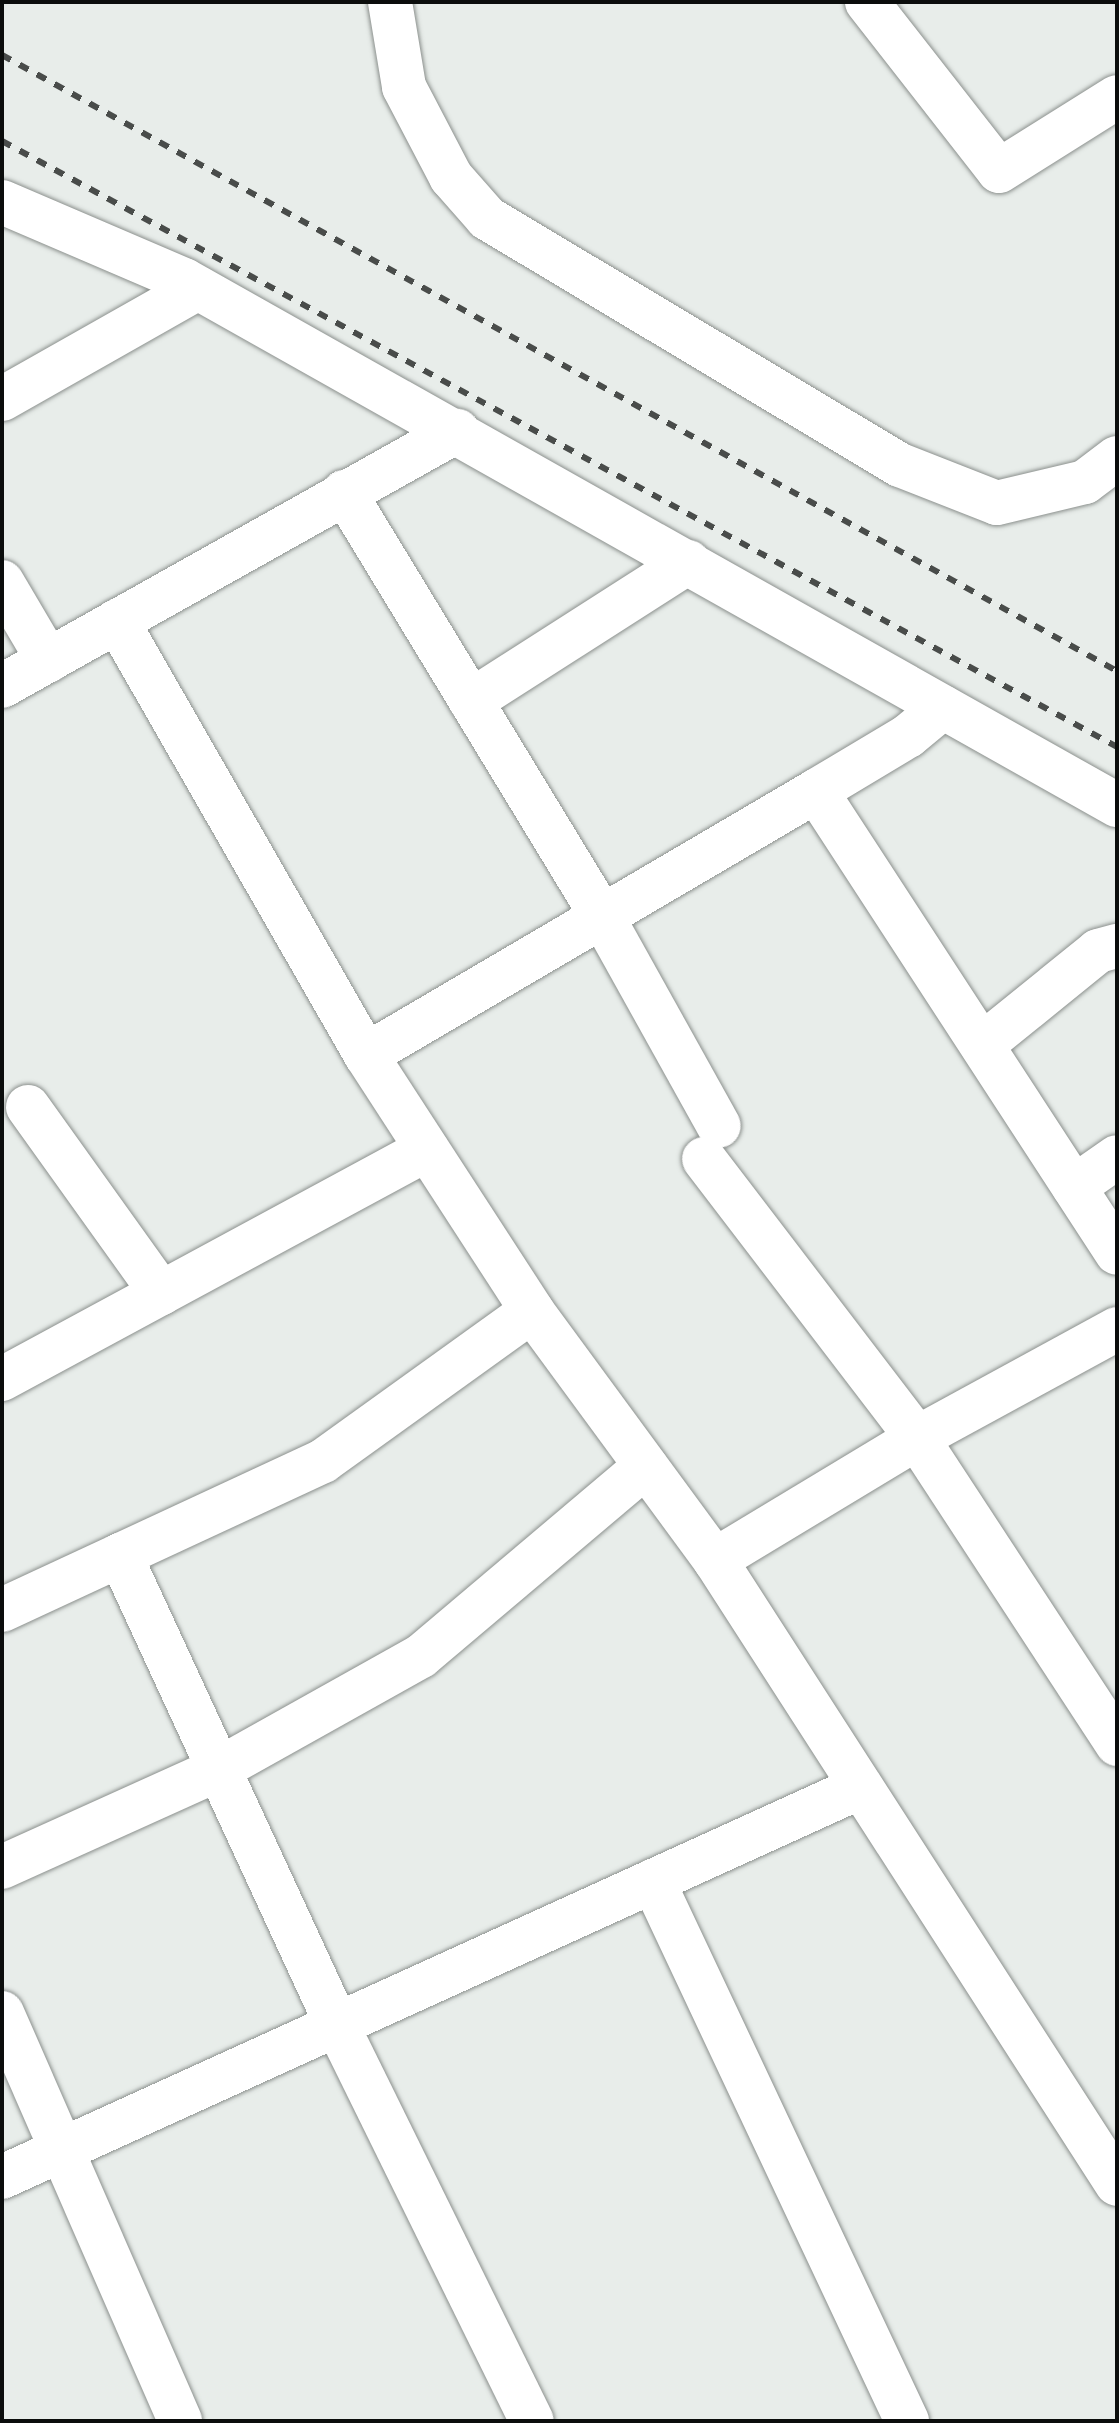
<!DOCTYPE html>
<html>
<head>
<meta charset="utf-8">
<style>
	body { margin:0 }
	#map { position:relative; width:1119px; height:2423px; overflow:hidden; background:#e8edea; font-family:Mulish,sans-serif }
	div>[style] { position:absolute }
	.roads { filter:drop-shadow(0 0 2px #8b908d) drop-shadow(0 0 2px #8b908d) }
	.minor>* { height:44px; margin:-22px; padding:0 22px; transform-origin:22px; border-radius:22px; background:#fff }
	.tertiary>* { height:44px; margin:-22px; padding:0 22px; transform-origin:22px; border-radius:22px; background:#fff }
	.rail>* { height:6px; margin-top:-3px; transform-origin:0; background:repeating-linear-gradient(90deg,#494c4a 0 10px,transparent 0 20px) }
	span { translate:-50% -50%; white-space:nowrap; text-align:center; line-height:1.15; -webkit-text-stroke:6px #e8edea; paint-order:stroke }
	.frame { position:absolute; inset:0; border:4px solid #0b0d0c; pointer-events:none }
</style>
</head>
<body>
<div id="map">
	<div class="roads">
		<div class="minor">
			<div style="left:390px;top:2px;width:86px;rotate:80.6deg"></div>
			<div style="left:404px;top:87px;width:102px;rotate:62.4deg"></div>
			<div style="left:451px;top:177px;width:55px;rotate:48.7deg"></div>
			<div style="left:487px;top:218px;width:481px;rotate:30.9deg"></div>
			<div style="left:900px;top:465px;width:104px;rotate:21.4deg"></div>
			<div style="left:997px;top:503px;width:90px;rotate:-13.4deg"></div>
			<div style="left:1085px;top:482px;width:40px;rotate:-37deg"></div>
			<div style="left:867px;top:2px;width:214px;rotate:52deg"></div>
			<div style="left:999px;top:171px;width:139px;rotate:-32.1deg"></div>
			<div style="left:2px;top:399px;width:225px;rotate:-29.5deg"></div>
			<div style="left:344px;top:492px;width:496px;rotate:58.7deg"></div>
			<div style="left:602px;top:916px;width:240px;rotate:60.9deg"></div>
			<div style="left:2px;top:582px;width:91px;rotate:59.5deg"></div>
			<div style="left:117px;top:621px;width:500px;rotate:60.16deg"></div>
			<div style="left:366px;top:1055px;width:305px;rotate:57deg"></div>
			<div style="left:532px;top:1311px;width:309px;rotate:53.7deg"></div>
			<div style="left:715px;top:1560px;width:742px;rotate:57.21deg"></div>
			<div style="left:2px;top:686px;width:522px;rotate:-29.27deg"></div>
			<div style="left:471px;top:701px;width:258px;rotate:-32.6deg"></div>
			<div style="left:816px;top:791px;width:551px;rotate:56.92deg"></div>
			<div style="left:982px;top:1045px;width:149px;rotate:-39deg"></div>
			<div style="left:1098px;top:951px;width:20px;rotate:-15deg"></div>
			<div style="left:366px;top:1055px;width:522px;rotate:-30.4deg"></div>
			<div style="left:816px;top:791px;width:107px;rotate:-30.9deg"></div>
			<div style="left:908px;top:736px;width:45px;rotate:-39.6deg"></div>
			<div style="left:28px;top:1107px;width:229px;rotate:54.4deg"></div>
			<div style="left:704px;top:1159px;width:351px;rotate:52.6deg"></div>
			<div style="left:917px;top:1438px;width:366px;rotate:56.8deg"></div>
			<div style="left:1074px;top:1187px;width:52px;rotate:-34.9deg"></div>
			<div style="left:2px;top:1379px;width:483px;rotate:-28.4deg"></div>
			<div style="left:120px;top:1555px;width:518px;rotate:65.22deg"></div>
			<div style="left:337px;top:2025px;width:441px;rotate:63.8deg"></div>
			<div style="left:715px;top:1560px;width:236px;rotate:-31.1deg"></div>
			<div style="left:917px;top:1438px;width:228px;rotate:-28.6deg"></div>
			<div style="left:2px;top:1610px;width:354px;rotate:-24.9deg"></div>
			<div style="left:323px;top:1461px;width:257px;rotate:-35.7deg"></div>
			<div style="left:2px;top:1867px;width:238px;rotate:-24.3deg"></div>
			<div style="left:219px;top:1769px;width:231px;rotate:-29.2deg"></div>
			<div style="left:421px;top:1656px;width:294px;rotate:-40.2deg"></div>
			<div style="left:653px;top:1881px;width:597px;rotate:64.81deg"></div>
			<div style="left:2px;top:2013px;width:445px;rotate:66.4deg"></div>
			<div style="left:2px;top:2177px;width:942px;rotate:-24.44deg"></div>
		</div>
		<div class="tertiary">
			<div style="left:2px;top:202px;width:198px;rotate:23.2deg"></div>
			<div style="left:184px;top:280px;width:1071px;rotate:29.37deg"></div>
		</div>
	</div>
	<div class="rail">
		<div style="left:2px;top:55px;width:1274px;rotate:28.92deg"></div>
		<div style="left:2px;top:141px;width:1269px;rotate:28.52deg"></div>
	</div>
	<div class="frame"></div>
</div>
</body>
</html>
